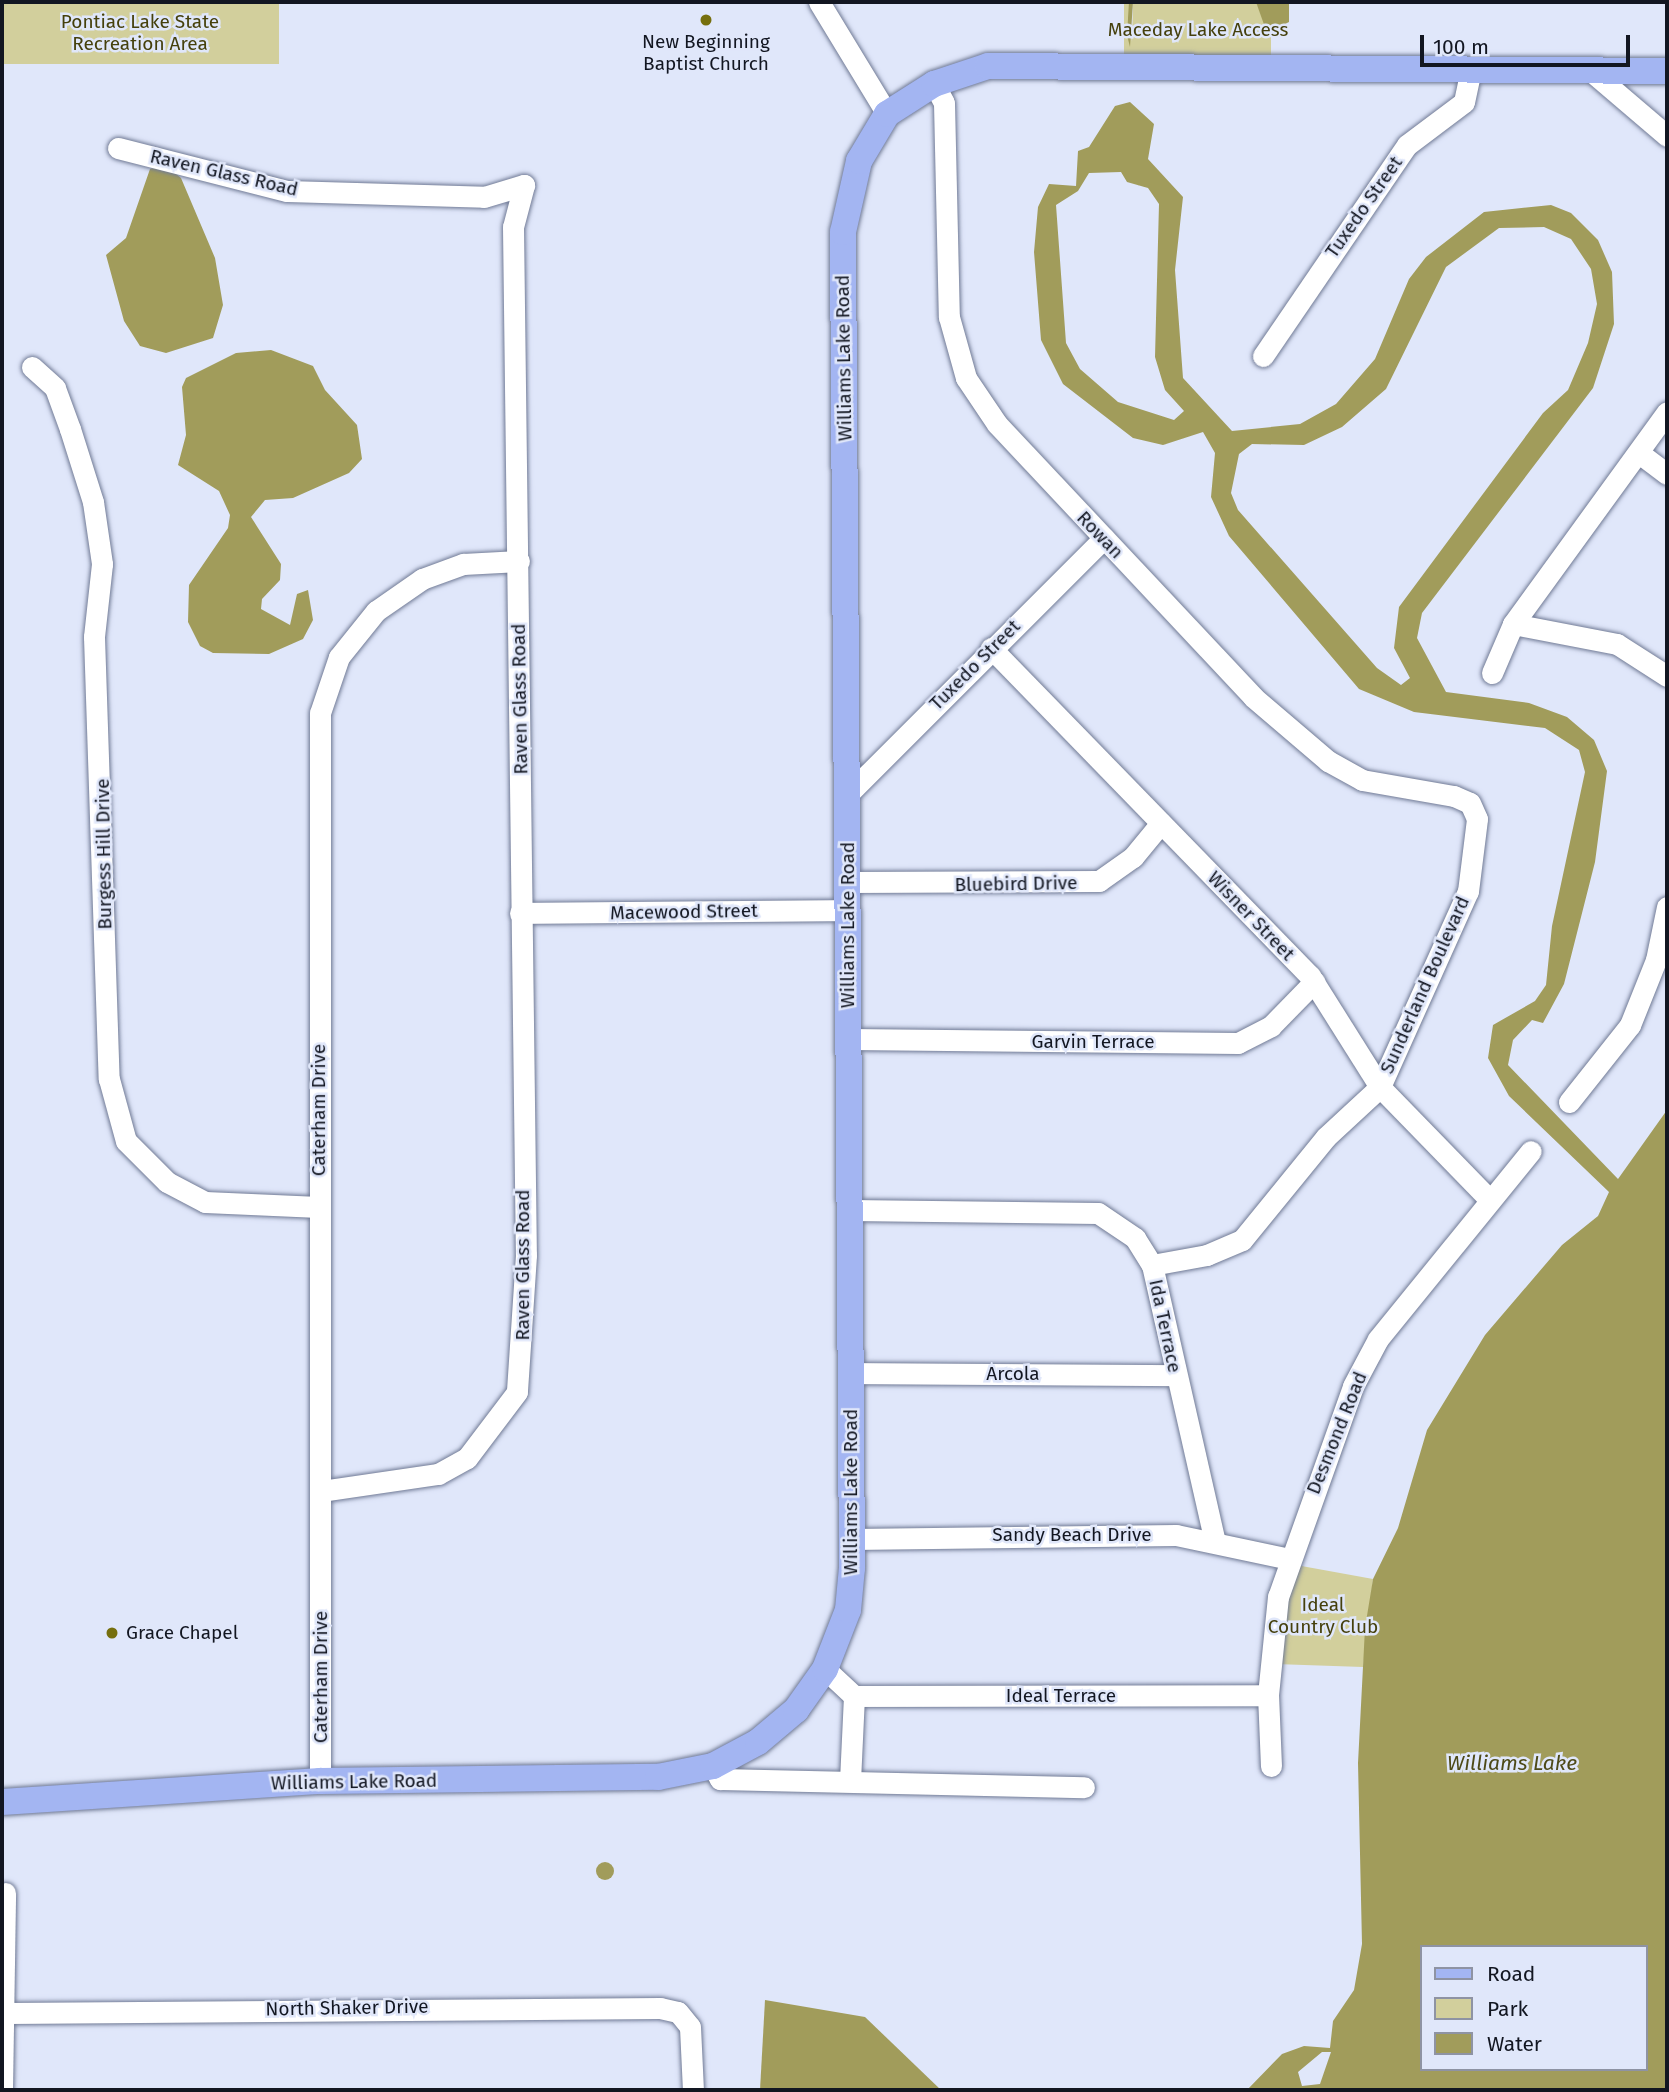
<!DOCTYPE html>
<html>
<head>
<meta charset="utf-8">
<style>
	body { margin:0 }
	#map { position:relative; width:1669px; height:2092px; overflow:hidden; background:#e0e7fa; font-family:"Fira Sans",sans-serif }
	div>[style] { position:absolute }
	.green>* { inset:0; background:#d2cf9c; transform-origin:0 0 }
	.water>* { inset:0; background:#a19c5b }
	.round { border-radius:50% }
	.roads { filter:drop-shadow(0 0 2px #707a95) drop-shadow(0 0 2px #707a95) }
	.minor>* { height:21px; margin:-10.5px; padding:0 10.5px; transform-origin:10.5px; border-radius:10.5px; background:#fff }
	.major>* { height:26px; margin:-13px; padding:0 13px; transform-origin:13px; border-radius:13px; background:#a3b5f2 }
	.dots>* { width:19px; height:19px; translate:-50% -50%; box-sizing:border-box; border:4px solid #e0e7fa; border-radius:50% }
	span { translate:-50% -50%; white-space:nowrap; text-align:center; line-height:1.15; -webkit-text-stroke:5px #e0e7fa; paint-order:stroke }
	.park-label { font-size:19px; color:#45400c }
	.poi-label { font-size:19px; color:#121621 }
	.left { translate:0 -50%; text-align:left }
	.street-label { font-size:19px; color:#121621 }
	.water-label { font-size:21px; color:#4e4a18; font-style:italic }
	.frame { position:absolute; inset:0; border:4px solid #121621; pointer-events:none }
	.legend { position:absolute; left:1420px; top:1945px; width:228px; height:126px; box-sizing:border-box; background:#e0e7fa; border:2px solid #8e93a3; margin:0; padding:9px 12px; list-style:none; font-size:21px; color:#121621 }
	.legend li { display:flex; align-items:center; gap:14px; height:35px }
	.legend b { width:35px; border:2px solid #8e93a3 }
	.scale { position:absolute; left:1420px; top:35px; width:210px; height:32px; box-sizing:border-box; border:4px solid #121621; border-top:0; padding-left:9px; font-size:21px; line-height:24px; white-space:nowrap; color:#121621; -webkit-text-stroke:5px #e0e7fa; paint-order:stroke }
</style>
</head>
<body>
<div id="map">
	<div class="green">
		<div style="left:2px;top:2px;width:277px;height:62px"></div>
		<div style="clip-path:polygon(1124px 2px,1129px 2px,1132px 42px,1133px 2px,1256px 2px,1271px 33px,1271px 60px,1124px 56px)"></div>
		<div style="clip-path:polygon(1296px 1565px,1373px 1579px,1363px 1667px,1275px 1664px,1278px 1597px)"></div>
	</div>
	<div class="water">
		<div style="clip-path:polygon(1129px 2px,1133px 2px,1130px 47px,1127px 35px)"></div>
		<div style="clip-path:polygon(1256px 2px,1289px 2px,1289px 22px,1267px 33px)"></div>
		<div style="clip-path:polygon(evenodd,1130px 102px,1154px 124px,1148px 159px,1183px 197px,1175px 270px,1183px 378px,1232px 431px,1300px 424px,1336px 404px,1375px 359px,1409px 279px,1426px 257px,1484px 212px,1551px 205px,1571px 213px,1598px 240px,1612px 272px,1614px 324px,1593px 388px,1422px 613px,1417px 638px,1446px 692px,1529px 703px,1567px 717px,1594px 740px,1607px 771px,1595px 862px,1564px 984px,1543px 1023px,1532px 1020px,1513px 1040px,1508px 1065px,1618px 1179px,1667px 1110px,1667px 2090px,1247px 2090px,1282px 2054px,1304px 2046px,1330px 2048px,1333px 2021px,1354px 1990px,1362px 1944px,1358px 1763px,1365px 1628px,1373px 1579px,1398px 1528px,1427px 1430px,1485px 1335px,1562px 1245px,1598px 1216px,1609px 1192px,1509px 1096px,1488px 1058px,1493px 1025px,1535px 1001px,1546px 985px,1552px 926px,1585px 772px,1579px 750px,1545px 728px,1414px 712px,1359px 689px,1229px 536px,1211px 497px,1215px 453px,1203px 432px,1163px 445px,1133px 438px,1063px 384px,1041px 340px,1034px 252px,1038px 207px,1049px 184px,1076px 186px,1078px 151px,1089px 147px,1115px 106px,1130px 102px,1121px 172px,1127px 182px,1148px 188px,1159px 204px,1155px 357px,1165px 390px,1184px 411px,1174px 420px,1118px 402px,1080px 369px,1066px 343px,1056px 205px,1078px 191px,1089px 173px,1121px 172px,1130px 102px,1544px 227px,1571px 239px,1591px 269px,1597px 304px,1588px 343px,1568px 390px,1543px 413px,1399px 607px,1394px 648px,1410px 678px,1401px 685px,1377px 668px,1238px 510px,1231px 493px,1239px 454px,1252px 444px,1304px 445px,1342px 427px,1386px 389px,1446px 267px,1499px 228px,1544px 227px,1130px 102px,1422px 1947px,1646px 1947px,1646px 2069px,1422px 2069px,1422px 1947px,1130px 102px,1331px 2052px,1320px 2084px,1302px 2086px,1298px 2072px,1322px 2052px,1331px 2052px)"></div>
		<div style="clip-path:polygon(165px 164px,181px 178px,215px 258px,223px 305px,213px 338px,166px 353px,140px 346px,124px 321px,106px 255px,126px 238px,150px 169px)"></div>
		<div style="clip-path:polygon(271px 350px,313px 366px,325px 390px,357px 425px,362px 459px,349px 473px,293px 498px,265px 500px,251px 517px,281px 564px,280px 580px,262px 599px,261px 609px,290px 625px,297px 594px,308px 590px,313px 620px,303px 639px,269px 654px,213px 653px,200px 646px,188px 622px,189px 585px,228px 528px,230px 515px,219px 491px,178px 465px,186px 435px,182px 387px,186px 378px,236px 353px)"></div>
		<div class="round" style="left:596px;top:1862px;width:18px;height:18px"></div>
		<div style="clip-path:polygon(765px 2000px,865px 2017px,941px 2090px,760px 2090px)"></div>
	</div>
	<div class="roads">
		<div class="minor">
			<div style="left:819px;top:2px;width:131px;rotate:58.7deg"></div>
			<div style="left:1591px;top:71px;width:100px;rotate:40.5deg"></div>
			<div style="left:934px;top:84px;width:21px;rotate:62deg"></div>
			<div style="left:944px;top:103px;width:214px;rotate:88.7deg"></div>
			<div style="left:949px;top:317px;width:63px;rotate:74.4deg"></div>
			<div style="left:966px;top:378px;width:55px;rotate:56deg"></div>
			<div style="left:997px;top:424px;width:374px;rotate:46.8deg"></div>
			<div style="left:1253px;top:697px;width:99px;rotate:40.5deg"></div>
			<div style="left:1328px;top:761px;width:39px;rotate:29deg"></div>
			<div style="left:1362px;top:780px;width:93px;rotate:9.9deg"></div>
			<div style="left:1454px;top:796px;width:17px;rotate:24deg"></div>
			<div style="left:1470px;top:803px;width:17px;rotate:66deg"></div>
			<div style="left:1477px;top:819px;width:73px;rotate:97.1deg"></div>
			<div style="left:1468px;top:891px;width:215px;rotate:114.2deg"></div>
			<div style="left:1380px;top:1087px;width:74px;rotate:137.2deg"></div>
			<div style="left:1326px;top:1137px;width:133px;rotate:129.2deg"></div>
			<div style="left:1242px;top:1240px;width:38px;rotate:157deg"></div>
			<div style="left:1207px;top:1255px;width:56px;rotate:169.7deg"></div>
			<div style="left:118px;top:148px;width:174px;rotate:14.3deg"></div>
			<div style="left:287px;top:191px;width:197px;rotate:1.7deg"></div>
			<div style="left:484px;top:197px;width:42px;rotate:-16.7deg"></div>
			<div style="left:524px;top:185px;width:43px;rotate:104.7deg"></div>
			<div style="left:513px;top:227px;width:1028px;rotate:89.28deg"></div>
			<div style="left:526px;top:1255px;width:137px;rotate:93.8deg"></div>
			<div style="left:517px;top:1392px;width:83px;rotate:127.1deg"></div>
			<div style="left:467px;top:1458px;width:33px;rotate:151deg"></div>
			<div style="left:438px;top:1474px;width:117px;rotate:171.7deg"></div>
			<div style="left:1263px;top:356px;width:255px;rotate:-55.7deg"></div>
			<div style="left:1407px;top:145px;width:71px;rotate:-37deg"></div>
			<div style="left:1464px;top:102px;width:33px;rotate:-78deg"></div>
			<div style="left:32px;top:367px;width:31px;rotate:42deg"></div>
			<div style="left:55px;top:388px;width:44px;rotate:69.9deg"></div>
			<div style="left:70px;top:429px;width:77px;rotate:72.5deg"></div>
			<div style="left:93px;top:502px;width:63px;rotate:81.7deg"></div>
			<div style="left:102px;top:564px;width:73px;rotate:96.3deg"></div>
			<div style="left:94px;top:637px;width:442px;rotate:88.1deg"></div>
			<div style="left:109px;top:1079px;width:64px;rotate:74.7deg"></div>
			<div style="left:126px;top:1141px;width:58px;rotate:45deg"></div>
			<div style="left:167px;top:1182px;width:43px;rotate:27.8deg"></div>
			<div style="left:205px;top:1202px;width:114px;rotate:2.5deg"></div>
			<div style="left:1639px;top:453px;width:35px;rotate:37deg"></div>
			<div style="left:1513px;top:624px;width:106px;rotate:10.9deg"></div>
			<div style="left:1617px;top:644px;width:59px;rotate:32.6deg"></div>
			<div style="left:991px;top:648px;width:458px;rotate:45.8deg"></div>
			<div style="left:1310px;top:976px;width:131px;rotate:57.8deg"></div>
			<div style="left:1380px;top:1087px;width:158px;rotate:45.8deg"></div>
			<div style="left:1492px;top:673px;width:53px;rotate:-66.8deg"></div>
			<div style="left:1513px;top:624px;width:262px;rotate:-54deg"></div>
			<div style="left:848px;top:794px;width:362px;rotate:-45deg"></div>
			<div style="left:848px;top:882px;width:251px;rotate:-0.2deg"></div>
			<div style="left:1099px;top:881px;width:42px;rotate:-35.2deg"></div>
			<div style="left:1133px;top:857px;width:44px;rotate:-50.5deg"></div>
			<div style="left:520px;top:913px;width:328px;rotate:-0.5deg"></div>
			<div style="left:849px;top:1039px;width:389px;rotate:0.6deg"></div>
			<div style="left:1238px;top:1043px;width:37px;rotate:-27deg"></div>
			<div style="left:1271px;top:1026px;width:62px;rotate:-45.7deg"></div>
			<div style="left:1569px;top:1102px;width:98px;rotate:-51.6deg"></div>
			<div style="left:1630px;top:1025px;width:70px;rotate:-68.2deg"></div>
			<div style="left:1656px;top:960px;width:54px;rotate:-78.3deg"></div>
			<div style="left:850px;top:1210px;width:248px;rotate:0.7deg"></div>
			<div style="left:1098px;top:1213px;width:45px;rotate:34deg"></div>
			<div style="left:1135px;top:1238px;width:32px;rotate:58deg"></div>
			<div style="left:1152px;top:1265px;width:281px;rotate:77.2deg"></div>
			<div style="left:851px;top:1373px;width:325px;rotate:0.4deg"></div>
			<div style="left:852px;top:1539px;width:324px;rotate:-0.7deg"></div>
			<div style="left:1176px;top:1535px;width:116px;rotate:11.9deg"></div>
			<div style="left:825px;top:1669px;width:40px;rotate:43deg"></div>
			<div style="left:854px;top:1696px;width:85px;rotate:92.7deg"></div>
			<div style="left:854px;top:1696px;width:414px;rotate:-0.1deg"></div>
			<div style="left:713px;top:1766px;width:15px;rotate:62deg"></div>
			<div style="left:720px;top:1779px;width:364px;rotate:1.3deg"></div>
			<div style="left:1271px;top:1766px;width:71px;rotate:-92.4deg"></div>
			<div style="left:1268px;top:1695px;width:99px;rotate:-84.2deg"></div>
			<div style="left:1278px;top:1597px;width:224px;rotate:-70.4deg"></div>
			<div style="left:1353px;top:1386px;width:53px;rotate:-62deg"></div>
			<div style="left:1378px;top:1339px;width:242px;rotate:-50.9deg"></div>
			<div style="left:320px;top:1781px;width:1068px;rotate:-90deg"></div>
			<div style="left:320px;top:713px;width:59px;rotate:-71.3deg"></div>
			<div style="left:339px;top:657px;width:59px;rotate:-51.2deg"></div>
			<div style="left:376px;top:611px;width:56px;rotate:-34.8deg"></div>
			<div style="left:422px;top:579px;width:44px;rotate:-20.1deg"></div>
			<div style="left:463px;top:564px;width:56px;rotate:-3.1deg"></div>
			<div style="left:7px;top:2013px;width:653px;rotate:-0.44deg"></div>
			<div style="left:660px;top:2008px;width:18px;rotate:13deg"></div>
			<div style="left:678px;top:2012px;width:19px;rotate:51deg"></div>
			<div style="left:690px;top:2027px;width:63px;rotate:87.3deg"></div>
			<div style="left:2px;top:2090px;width:197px;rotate:-89.1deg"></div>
		</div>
		<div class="major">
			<div style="left:2px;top:1802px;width:319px;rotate:-3.8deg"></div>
			<div style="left:320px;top:1781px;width:338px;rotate:-0.7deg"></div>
			<div style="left:658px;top:1777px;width:56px;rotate:-11.3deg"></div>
			<div style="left:713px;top:1766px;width:51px;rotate:-28.1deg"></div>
			<div style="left:758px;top:1742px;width:50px;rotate:-40.1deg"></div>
			<div style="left:796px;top:1710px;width:50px;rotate:-54.7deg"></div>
			<div style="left:825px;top:1669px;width:63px;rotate:-68.7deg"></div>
			<div style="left:848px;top:1610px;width:42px;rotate:-84.6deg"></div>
			<div style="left:852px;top:1568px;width:1336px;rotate:-90.39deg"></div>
			<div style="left:843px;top:232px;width:73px;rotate:-77.3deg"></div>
			<div style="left:859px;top:161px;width:55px;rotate:-59.2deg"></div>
			<div style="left:887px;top:114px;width:56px;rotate:-32.6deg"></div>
			<div style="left:934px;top:84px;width:57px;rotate:-18.4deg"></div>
			<div style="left:988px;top:66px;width:679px;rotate:0.42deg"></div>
		</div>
	</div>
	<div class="dots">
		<div style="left:706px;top:20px;background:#766f0d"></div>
		<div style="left:112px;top:1633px;background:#766f0d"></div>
	</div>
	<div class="park-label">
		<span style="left:140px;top:33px">Pontiac Lake State<br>Recreation Area</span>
		<span style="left:1198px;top:30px">Maceday Lake Access</span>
		<span style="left:1323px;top:1616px">Ideal<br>Country Club</span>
	</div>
	<div class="poi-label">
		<span style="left:706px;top:53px">New Beginning<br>Baptist Church</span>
		<span class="left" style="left:126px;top:1633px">Grace Chapel</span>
	</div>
	<div class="street-label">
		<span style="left:224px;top:173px;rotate:13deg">Raven Glass Road</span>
		<span style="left:1364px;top:207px;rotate:-55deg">Tuxedo Street</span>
		<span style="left:844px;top:358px;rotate:-91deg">Williams Lake Road</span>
		<span style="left:1100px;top:535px;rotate:46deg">Rowan</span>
		<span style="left:975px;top:665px;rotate:-45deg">Tuxedo Street</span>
		<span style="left:520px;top:699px;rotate:-91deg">Raven Glass Road</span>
		<span style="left:104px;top:854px;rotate:-91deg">Burgess Hill Drive</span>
		<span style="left:1016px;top:884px;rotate:-1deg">Bluebird Drive</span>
		<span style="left:684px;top:912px;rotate:-1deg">Macewood Street</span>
		<span style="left:1251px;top:916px;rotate:46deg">Wisner Street</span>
		<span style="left:848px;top:925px;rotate:-90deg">Williams Lake Road</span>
		<span style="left:1425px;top:985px;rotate:-66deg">Sunderland Boulevard</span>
		<span style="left:1093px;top:1042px">Garvin Terrace</span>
		<span style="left:319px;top:1110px;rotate:-90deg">Caterham Drive</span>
		<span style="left:523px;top:1265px;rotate:-90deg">Raven Glass Road</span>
		<span style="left:1165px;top:1326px;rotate:78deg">Ida Terrace</span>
		<span style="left:1013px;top:1374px">Arcola</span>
		<span style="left:1337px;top:1433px;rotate:-68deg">Desmond Road</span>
		<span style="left:851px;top:1492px;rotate:-90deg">Williams Lake Road</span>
		<span style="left:1072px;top:1535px">Sandy Beach Drive</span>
		<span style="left:321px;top:1677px;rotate:-90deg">Caterham Drive</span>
		<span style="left:1061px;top:1696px">Ideal Terrace</span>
		<span style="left:354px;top:1782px;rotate:-1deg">Williams Lake Road</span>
		<span style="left:347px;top:2008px;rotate:-1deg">North Shaker Drive</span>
	</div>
	<div class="water-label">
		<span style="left:1512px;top:1763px">Williams Lake</span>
	</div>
	<div class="frame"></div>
	<ul class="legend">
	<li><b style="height:9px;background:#a3b5f2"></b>Road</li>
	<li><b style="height:19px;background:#d2cf9c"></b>Park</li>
	<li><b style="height:19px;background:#a19c5b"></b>Water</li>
	</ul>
	<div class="scale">100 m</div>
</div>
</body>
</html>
